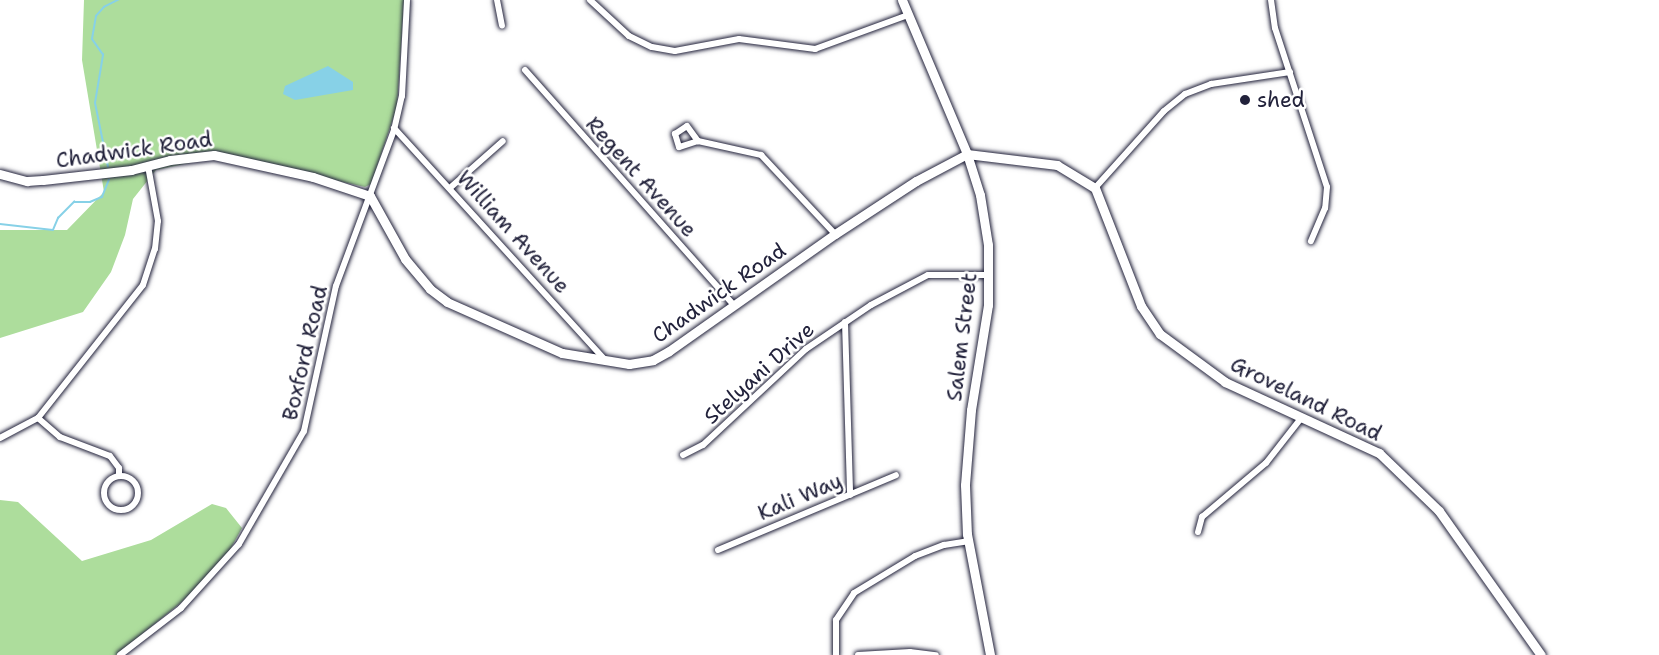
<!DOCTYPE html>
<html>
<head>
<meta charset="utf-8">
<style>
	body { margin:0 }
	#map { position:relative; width:1659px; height:655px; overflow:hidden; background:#fff; font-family:"Shantell Sans",sans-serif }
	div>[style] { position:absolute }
	.green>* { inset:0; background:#addd9c }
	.water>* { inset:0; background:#87d1e7 }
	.stream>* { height:1.5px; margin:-0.75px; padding:0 0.75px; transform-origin:0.75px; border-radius:0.75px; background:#87d1e7 }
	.roads { filter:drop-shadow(0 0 2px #22223b) drop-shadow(0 0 2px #22223b) }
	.street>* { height:6px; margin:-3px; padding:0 3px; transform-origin:3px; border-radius:3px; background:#fff }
	.street>.ring { margin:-3px; padding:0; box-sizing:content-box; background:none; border:6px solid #fff; border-radius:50% }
	.secondary>* { height:9px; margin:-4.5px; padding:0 4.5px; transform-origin:4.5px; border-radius:4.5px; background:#fff }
	.dots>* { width:16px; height:16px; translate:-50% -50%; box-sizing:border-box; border:3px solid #fff; border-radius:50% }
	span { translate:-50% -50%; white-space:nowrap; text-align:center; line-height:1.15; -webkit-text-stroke:5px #fff; paint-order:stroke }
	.poi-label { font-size:21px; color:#22223b }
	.left { translate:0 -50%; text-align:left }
	.street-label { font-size:21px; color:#22223b }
</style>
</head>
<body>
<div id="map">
	<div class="green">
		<div style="clip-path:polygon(84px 0,404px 0,397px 107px,371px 184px,365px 187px,210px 152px,199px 161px,156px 170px,133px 199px,125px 235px,111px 272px,83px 312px,0 338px,0 230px,67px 230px,104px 192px,82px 60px)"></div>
		<div style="clip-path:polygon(0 500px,18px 502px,82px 561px,151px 540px,212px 504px,226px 508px,242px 528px,226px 557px,183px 601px,116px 655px,0 655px)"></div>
	</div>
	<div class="water">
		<div style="clip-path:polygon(328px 66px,353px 82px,353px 90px,295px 100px,283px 94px,285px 86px)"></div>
	</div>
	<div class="stream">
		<div style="left:108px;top:167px;width:65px;rotate:-101.5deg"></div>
		<div style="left:95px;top:103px;width:49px;rotate:-80.5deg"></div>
		<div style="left:103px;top:55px;width:19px;rotate:-125deg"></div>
		<div style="left:92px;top:39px;width:23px;rotate:-80deg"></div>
		<div style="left:96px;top:16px;width:12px;rotate:-48deg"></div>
		<div style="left:104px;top:7px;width:16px;rotate:-27deg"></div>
		<div style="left:0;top:224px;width:53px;rotate:6.5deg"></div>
		<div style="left:53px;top:230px;width:13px;rotate:-67deg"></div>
		<div style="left:58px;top:218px;width:23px;rotate:-45deg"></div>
		<div style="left:74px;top:202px;width:16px"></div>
		<div style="left:90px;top:202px;width:13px;rotate:-23deg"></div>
		<div style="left:102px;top:197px;width:18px;rotate:-68deg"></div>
	</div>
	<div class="roads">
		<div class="street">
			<div style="left:497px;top:0;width:26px;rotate:79deg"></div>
			<div style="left:590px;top:0;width:53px;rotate:42.7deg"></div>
			<div style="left:629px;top:36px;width:25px;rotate:26deg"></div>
			<div style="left:652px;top:47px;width:23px;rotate:10deg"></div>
			<div style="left:675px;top:51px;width:65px;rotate:-10.6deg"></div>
			<div style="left:739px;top:39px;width:77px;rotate:7.5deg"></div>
			<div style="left:815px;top:49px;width:99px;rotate:-20.1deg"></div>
			<div style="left:1271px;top:0;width:28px;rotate:82deg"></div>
			<div style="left:1275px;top:28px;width:167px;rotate:71.9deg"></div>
			<div style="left:1327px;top:187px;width:21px;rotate:95deg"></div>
			<div style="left:1325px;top:208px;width:36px;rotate:113deg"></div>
			<div style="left:525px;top:70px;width:314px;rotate:48.4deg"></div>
			<div style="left:394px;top:128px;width:314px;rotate:47.7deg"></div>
			<div style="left:698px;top:141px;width:20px;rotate:162deg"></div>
			<div style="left:679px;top:147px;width:14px;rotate:-107deg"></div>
			<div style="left:675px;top:134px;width:14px;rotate:-34deg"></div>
			<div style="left:687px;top:126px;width:19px;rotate:54deg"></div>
			<div style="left:698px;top:141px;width:65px;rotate:12.5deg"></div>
			<div style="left:761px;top:155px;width:108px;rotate:46.9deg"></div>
			<div style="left:451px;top:187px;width:69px;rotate:-41.5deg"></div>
			<div style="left:1095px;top:188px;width:103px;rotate:-48.1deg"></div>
			<div style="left:1164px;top:111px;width:27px;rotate:-39deg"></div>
			<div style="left:1185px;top:94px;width:28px;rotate:-21deg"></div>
			<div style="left:1211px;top:84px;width:80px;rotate:-8.6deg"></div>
			<div style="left:845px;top:322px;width:173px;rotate:88.3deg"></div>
			<div style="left:38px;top:418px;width:29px;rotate:41deg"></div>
			<div style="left:60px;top:437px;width:53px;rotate:20.8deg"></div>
			<div style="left:110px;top:456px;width:15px;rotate:53deg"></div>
			<div style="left:119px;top:468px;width:8px;rotate:90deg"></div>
			<div style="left:0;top:438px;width:43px;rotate:-27.8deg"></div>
			<div style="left:38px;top:418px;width:169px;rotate:-51.7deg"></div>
			<div style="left:143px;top:285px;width:38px;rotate:-72deg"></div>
			<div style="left:155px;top:249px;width:28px;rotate:-84deg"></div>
			<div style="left:158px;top:221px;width:56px;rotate:-100.3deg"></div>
			<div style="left:683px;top:455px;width:22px;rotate:-27deg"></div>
			<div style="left:703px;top:445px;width:141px;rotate:-43deg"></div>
			<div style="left:806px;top:349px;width:78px;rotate:-34.1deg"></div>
			<div style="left:871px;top:305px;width:64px;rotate:-27.8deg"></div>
			<div style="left:928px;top:275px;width:61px"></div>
			<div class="ring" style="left:104px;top:476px;width:28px;height:28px"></div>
			<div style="left:1198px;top:532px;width:16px;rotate:-75deg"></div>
			<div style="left:1202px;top:517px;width:84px;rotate:-40.2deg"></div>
			<div style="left:1266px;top:463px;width:58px;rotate:-52deg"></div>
			<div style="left:718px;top:550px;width:193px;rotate:-22.8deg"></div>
			<div style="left:120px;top:655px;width:77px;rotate:-37.6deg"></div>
			<div style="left:181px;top:608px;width:86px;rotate:-47.8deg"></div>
			<div style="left:239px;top:544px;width:130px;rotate:-60.1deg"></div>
			<div style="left:304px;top:431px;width:148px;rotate:-77.6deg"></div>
			<div style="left:336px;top:286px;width:166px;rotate:-69.6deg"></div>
			<div style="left:394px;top:130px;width:35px;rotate:-77deg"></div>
			<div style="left:402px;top:96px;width:96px;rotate:-87deg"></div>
			<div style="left:836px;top:655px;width:35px;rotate:-90deg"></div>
			<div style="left:836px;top:620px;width:32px;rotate:-56deg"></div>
			<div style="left:854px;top:593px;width:71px;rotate:-31.2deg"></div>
			<div style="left:915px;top:556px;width:31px;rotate:-21deg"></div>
			<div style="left:944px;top:545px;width:24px;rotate:-9deg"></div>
			<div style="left:858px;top:655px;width:52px;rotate:-3.3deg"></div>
			<div style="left:910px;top:652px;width:26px;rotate:7deg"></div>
		</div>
		<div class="secondary">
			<div style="left:902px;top:0;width:167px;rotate:67.1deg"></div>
			<div style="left:967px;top:154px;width:43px;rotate:72.4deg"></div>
			<div style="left:980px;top:195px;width:51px;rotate:80.9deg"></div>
			<div style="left:988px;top:245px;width:60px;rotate:90deg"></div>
			<div style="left:988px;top:305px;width:106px;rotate:99.2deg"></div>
			<div style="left:971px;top:410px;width:75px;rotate:94.6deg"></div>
			<div style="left:965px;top:485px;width:49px;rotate:87.7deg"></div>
			<div style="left:967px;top:534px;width:123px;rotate:79.2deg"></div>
			<div style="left:0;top:174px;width:28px;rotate:15deg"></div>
			<div style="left:27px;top:181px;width:16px;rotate:-4deg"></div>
			<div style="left:43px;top:180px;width:89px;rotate:-6.5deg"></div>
			<div style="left:131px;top:170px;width:40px;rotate:-14.4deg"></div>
			<div style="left:170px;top:160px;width:44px;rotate:-6.5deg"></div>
			<div style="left:214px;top:155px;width:101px;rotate:12.5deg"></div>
			<div style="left:313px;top:177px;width:60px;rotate:18.4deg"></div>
			<div style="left:370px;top:196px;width:72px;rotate:60.9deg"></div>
			<div style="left:405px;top:259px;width:39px;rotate:50deg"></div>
			<div style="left:430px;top:289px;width:21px;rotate:37deg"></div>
			<div style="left:447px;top:302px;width:126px;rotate:23.9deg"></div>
			<div style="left:562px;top:353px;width:68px;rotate:9.3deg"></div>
			<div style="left:629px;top:364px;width:24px;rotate:-9deg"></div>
			<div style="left:653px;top:360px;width:18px;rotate:-29deg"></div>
			<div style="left:669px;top:351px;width:203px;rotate:-35.2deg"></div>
			<div style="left:835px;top:234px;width:97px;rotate:-33.2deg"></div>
			<div style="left:916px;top:181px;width:58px;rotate:-27.9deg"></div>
			<div style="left:967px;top:154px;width:91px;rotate:7deg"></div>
			<div style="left:1057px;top:165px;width:44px;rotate:31.2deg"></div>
			<div style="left:1095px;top:188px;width:127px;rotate:68.7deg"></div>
			<div style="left:1141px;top:306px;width:34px;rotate:56deg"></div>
			<div style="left:1160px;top:334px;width:81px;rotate:36.4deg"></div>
			<div style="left:1225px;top:382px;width:170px;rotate:24.8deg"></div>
			<div style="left:1379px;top:453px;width:83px;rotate:44deg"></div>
			<div style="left:1439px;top:511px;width:176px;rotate:54.7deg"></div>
		</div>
	</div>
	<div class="dots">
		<div style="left:1245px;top:100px;background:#22223b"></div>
	</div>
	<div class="poi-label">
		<span class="left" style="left:1257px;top:100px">shed</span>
	</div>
	<div class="street-label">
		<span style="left:134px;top:150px;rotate:-8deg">Chadwick Road</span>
		<span style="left:641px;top:177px;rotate:48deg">Regent Avenue</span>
		<span style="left:513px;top:232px;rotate:48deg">William Avenue</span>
		<span style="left:719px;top:293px;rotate:-35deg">Chadwick Road</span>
		<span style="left:962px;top:337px;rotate:-83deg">Salem Street</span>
		<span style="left:305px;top:353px;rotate:-77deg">Boxford Road</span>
		<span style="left:759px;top:373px;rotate:-42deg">Stelyani Drive</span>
		<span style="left:1306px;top:399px;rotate:26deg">Groveland Road</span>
		<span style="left:800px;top:497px;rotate:-23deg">Kali Way</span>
	</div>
</div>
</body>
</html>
